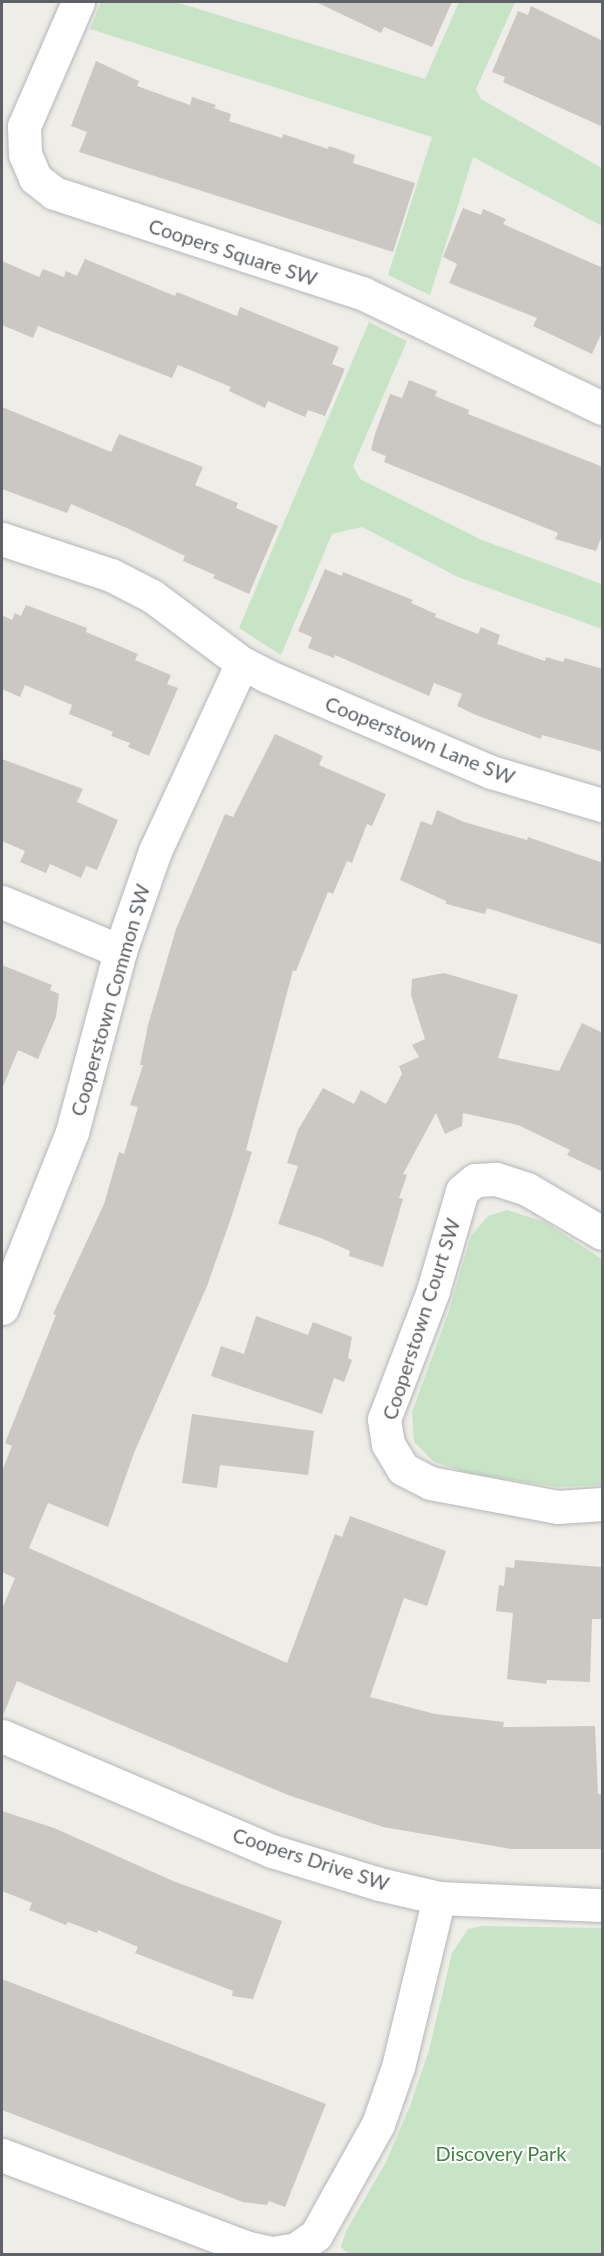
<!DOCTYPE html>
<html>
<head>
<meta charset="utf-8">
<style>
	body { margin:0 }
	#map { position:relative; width:604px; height:2256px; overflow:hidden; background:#efede7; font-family:Lato,sans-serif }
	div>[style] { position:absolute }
	.green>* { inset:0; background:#c8e4c6 }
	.building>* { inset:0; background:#cbc8c4 }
	.roads { filter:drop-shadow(0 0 2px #b4b7ba) drop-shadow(0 0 2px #b4b7ba) }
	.minor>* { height:33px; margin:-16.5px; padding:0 16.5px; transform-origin:16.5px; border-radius:16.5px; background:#fff }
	span { translate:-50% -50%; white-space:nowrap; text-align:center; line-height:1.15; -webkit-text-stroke:4.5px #fff; paint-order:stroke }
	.street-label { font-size:20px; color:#5e6266 }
	.park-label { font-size:20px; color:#3f843f }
	.frame { position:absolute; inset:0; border:3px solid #5e6266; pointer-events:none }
</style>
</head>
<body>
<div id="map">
	<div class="green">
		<div style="clip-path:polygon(101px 2px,176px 2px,425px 79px,459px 2px,515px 2px,476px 89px,481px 99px,602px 168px,602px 226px,473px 157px,430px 295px,388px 275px,432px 137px,90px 29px)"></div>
		<div style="clip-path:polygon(369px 322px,407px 341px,353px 466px,360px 479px,482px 540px,602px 584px,602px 629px,458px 577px,362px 527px,332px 534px,281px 655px,239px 628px)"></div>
		<div style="clip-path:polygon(507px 1210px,545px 1222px,602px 1259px,602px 1485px,559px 1487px,472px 1474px,434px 1462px,414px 1442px,412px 1412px,448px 1314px,471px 1236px,488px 1216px)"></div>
		<div style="clip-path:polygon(482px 1926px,602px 1928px,602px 2254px,349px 2254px,341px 2247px,346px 2231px,387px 2160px,410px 2106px,429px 2050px,452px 1953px,468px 1929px)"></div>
	</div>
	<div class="building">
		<div style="clip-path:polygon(316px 2px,452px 2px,432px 47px,384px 27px,381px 33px)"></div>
		<div style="clip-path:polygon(531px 6px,603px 41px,603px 127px,503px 82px,505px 77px,492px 72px,518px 11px,528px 15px)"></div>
		<div style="clip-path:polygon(96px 61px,139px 81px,137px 86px,190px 105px,192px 97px,216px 105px,214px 108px,231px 114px,229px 121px,282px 138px,283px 134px,328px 149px,329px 146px,355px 155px,353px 163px,415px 183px,393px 252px,79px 152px,87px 132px,71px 126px)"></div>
		<div style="clip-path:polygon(463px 208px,481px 215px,483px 209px,506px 219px,503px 224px,603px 268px,603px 330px,592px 354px,533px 326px,537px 318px,449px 283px,457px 264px,443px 257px)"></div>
		<div style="clip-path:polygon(85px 259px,175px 296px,177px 292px,237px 316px,240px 307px,339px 347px,332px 364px,345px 369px,325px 416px,308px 410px,305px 417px,268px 401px,265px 408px,229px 391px,231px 387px,178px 365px,172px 378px,38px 326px,33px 338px,2px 325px,2px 261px,39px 277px,43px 269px,64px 277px,66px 271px,77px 276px)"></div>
		<div style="clip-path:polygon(409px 380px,437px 391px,435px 396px,469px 410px,468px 414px,603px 467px,603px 533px,596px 551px,555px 539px,558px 533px,384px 462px,386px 456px,371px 450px,375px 434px,390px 394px,402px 398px)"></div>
		<div style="clip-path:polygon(2px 407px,111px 452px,119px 434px,203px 467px,195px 485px,238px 503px,236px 508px,278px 526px,249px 594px,213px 578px,215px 575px,183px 561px,185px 556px,129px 529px,71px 504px,67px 513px,2px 489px)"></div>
		<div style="clip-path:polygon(325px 569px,342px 576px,343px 572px,413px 600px,411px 603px,436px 614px,435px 617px,478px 634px,481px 627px,500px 635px,497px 644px,545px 661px,546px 657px,563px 662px,565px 658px,603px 669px,603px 752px,542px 735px,541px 739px,476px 715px,457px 706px,462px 694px,434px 683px,429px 696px,335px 655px,334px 658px,308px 648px,312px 637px,298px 631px)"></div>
		<div style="clip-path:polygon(26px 605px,87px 628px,86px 632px,138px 654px,135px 660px,171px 675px,167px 684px,178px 688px,149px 756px,128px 747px,130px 743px,111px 736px,113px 732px,69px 714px,72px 705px,25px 685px,20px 697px,2px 689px,2px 615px,12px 620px,15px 613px,21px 616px)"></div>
		<div style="clip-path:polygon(275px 734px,323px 756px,319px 765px,386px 794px,372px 826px,367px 824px,352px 863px,347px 861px,333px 894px,328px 892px,296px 971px,293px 970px,246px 1150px,252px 1152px,230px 1221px,207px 1286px,134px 1453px,108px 1527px,48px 1503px,29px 1548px,287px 1663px,335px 1534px,342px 1537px,350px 1516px,446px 1551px,427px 1606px,404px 1598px,370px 1697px,435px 1714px,504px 1722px,503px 1727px,595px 1726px,598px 1794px,603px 1794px,603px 1849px,511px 1849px,383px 1827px,288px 1795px,17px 1681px,2px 1718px,2px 1609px,15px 1578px,2px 1572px,2px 1471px,12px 1446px,5px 1443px,56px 1315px,53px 1314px,104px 1204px,119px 1152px,124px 1154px,138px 1107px,130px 1105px,143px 1065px,140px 1065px,148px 1025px,176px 929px,225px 814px,233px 817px)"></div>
		<div style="clip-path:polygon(2px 759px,83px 789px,77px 802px,118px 820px,97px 870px,86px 866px,81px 878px,50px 864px,46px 873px,20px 862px,25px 851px,2px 841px)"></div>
		<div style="clip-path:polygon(437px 810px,464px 822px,527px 840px,528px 837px,603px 863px,603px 945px,487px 908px,485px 914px,446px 904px,446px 901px,400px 880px,421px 821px,432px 825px)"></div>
		<div style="clip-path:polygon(2px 965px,52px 985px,50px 990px,59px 994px,56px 1017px,38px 1059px,18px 1050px,2px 1089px)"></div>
		<div style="clip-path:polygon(444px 973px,518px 995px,498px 1058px,559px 1071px,582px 1023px,603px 1033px,603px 1172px,567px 1155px,570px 1150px,518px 1125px,463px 1113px,462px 1126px,445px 1134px,436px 1113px,403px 1174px,407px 1175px,399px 1198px,403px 1199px,383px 1267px,349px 1256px,350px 1251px,321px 1238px,278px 1224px,298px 1166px,287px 1163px,298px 1130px,323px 1088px,354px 1104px,361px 1090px,386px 1104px,402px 1074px,399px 1066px,419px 1057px,412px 1045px,425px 1039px,411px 995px,412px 979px)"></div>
		<div style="clip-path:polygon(256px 1316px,308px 1335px,313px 1322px,352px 1337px,348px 1358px,352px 1360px,344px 1382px,334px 1378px,322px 1414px,211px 1376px,221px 1346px,244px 1354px)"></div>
		<div style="clip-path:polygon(192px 1414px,314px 1431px,308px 1475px,220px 1465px,217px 1488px,182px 1483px)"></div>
		<div style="clip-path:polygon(515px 1560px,601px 1567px,603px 1619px,592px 1619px,590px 1682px,547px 1680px,546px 1684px,507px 1679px,513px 1613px,496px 1611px,499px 1585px,504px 1586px,506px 1567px,514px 1568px)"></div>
		<div style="clip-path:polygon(2px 1811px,54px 1828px,173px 1881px,282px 1921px,253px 1999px,232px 1996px,233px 1991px,135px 1953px,138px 1947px,98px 1930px,97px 1933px,68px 1922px,66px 1925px,29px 1910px,32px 1903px,2px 1891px)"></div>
		<div style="clip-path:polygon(2px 1979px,326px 2104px,285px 2207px,269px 2201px,267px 2205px,243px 2202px,2px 2110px)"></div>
	</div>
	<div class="roads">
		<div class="minor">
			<div style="left:78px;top:2px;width:135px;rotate:113.5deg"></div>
			<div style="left:24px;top:126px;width:28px;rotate:88deg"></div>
			<div style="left:25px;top:154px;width:26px;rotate:67deg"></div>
			<div style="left:35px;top:178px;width:24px;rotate:38deg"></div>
			<div style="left:54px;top:193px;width:324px;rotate:18deg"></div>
			<div style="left:362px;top:293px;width:266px;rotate:25.6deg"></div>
			<div style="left:2px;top:539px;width:115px;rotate:18.3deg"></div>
			<div style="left:111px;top:575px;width:46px;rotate:27.1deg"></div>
			<div style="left:152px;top:596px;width:112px;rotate:36.7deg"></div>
			<div style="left:242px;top:663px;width:28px;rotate:27deg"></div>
			<div style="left:267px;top:676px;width:244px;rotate:23.2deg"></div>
			<div style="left:491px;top:772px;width:116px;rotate:16.6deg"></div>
			<div style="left:2px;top:902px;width:128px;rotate:22.6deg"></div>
			<div style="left:602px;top:1233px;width:87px;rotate:-149.6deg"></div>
			<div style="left:527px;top:1189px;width:33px;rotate:-162deg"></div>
			<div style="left:496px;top:1179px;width:21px;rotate:177deg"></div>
			<div style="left:475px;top:1180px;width:17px;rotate:140deg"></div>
			<div style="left:462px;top:1191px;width:104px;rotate:106.2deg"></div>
			<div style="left:433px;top:1291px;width:137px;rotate:110.9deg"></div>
			<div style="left:384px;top:1419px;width:25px;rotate:81deg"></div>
			<div style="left:388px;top:1444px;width:29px;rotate:59deg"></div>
			<div style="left:403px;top:1469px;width:30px;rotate:27deg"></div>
			<div style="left:430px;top:1483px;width:130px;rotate:10.6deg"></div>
			<div style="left:558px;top:1507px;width:44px;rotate:-3.9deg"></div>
			<div style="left:2px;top:1308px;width:189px;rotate:-68.3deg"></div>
			<div style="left:72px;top:1132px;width:187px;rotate:-75.1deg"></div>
			<div style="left:120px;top:951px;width:106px;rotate:-70.7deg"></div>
			<div style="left:155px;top:851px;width:207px;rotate:-65.2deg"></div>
			<div style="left:2px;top:1736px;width:293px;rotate:23.1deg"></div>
			<div style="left:272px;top:1851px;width:112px;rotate:17.1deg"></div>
			<div style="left:379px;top:1884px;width:62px;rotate:13.1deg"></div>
			<div style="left:439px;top:1898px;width:163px;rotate:2.5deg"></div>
			<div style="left:2px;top:2155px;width:260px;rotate:20.7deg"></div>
			<div style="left:245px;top:2247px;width:28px;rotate:13deg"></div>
			<div style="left:272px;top:2253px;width:24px;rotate:-9deg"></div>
			<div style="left:296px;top:2249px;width:24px;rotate:-35deg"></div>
			<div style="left:316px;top:2235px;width:127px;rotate:-60.8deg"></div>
			<div style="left:378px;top:2124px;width:60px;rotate:-70.7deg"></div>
			<div style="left:398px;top:2067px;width:174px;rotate:-76.4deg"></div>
		</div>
	</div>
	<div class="street-label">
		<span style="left:233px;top:252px;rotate:18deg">Coopers Square SW</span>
		<span style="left:420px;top:740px;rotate:22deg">Cooperstown Lane SW</span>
		<span style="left:110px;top:1000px;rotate:-74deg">Cooperstown Common SW</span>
		<span style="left:421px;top:1319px;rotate:-72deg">Cooperstown Court SW</span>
		<span style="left:311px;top:1859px;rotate:18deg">Coopers Drive SW</span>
	</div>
	<div class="park-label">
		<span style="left:501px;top:2153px">Discovery Park</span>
	</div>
	<div class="frame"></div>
</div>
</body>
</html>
